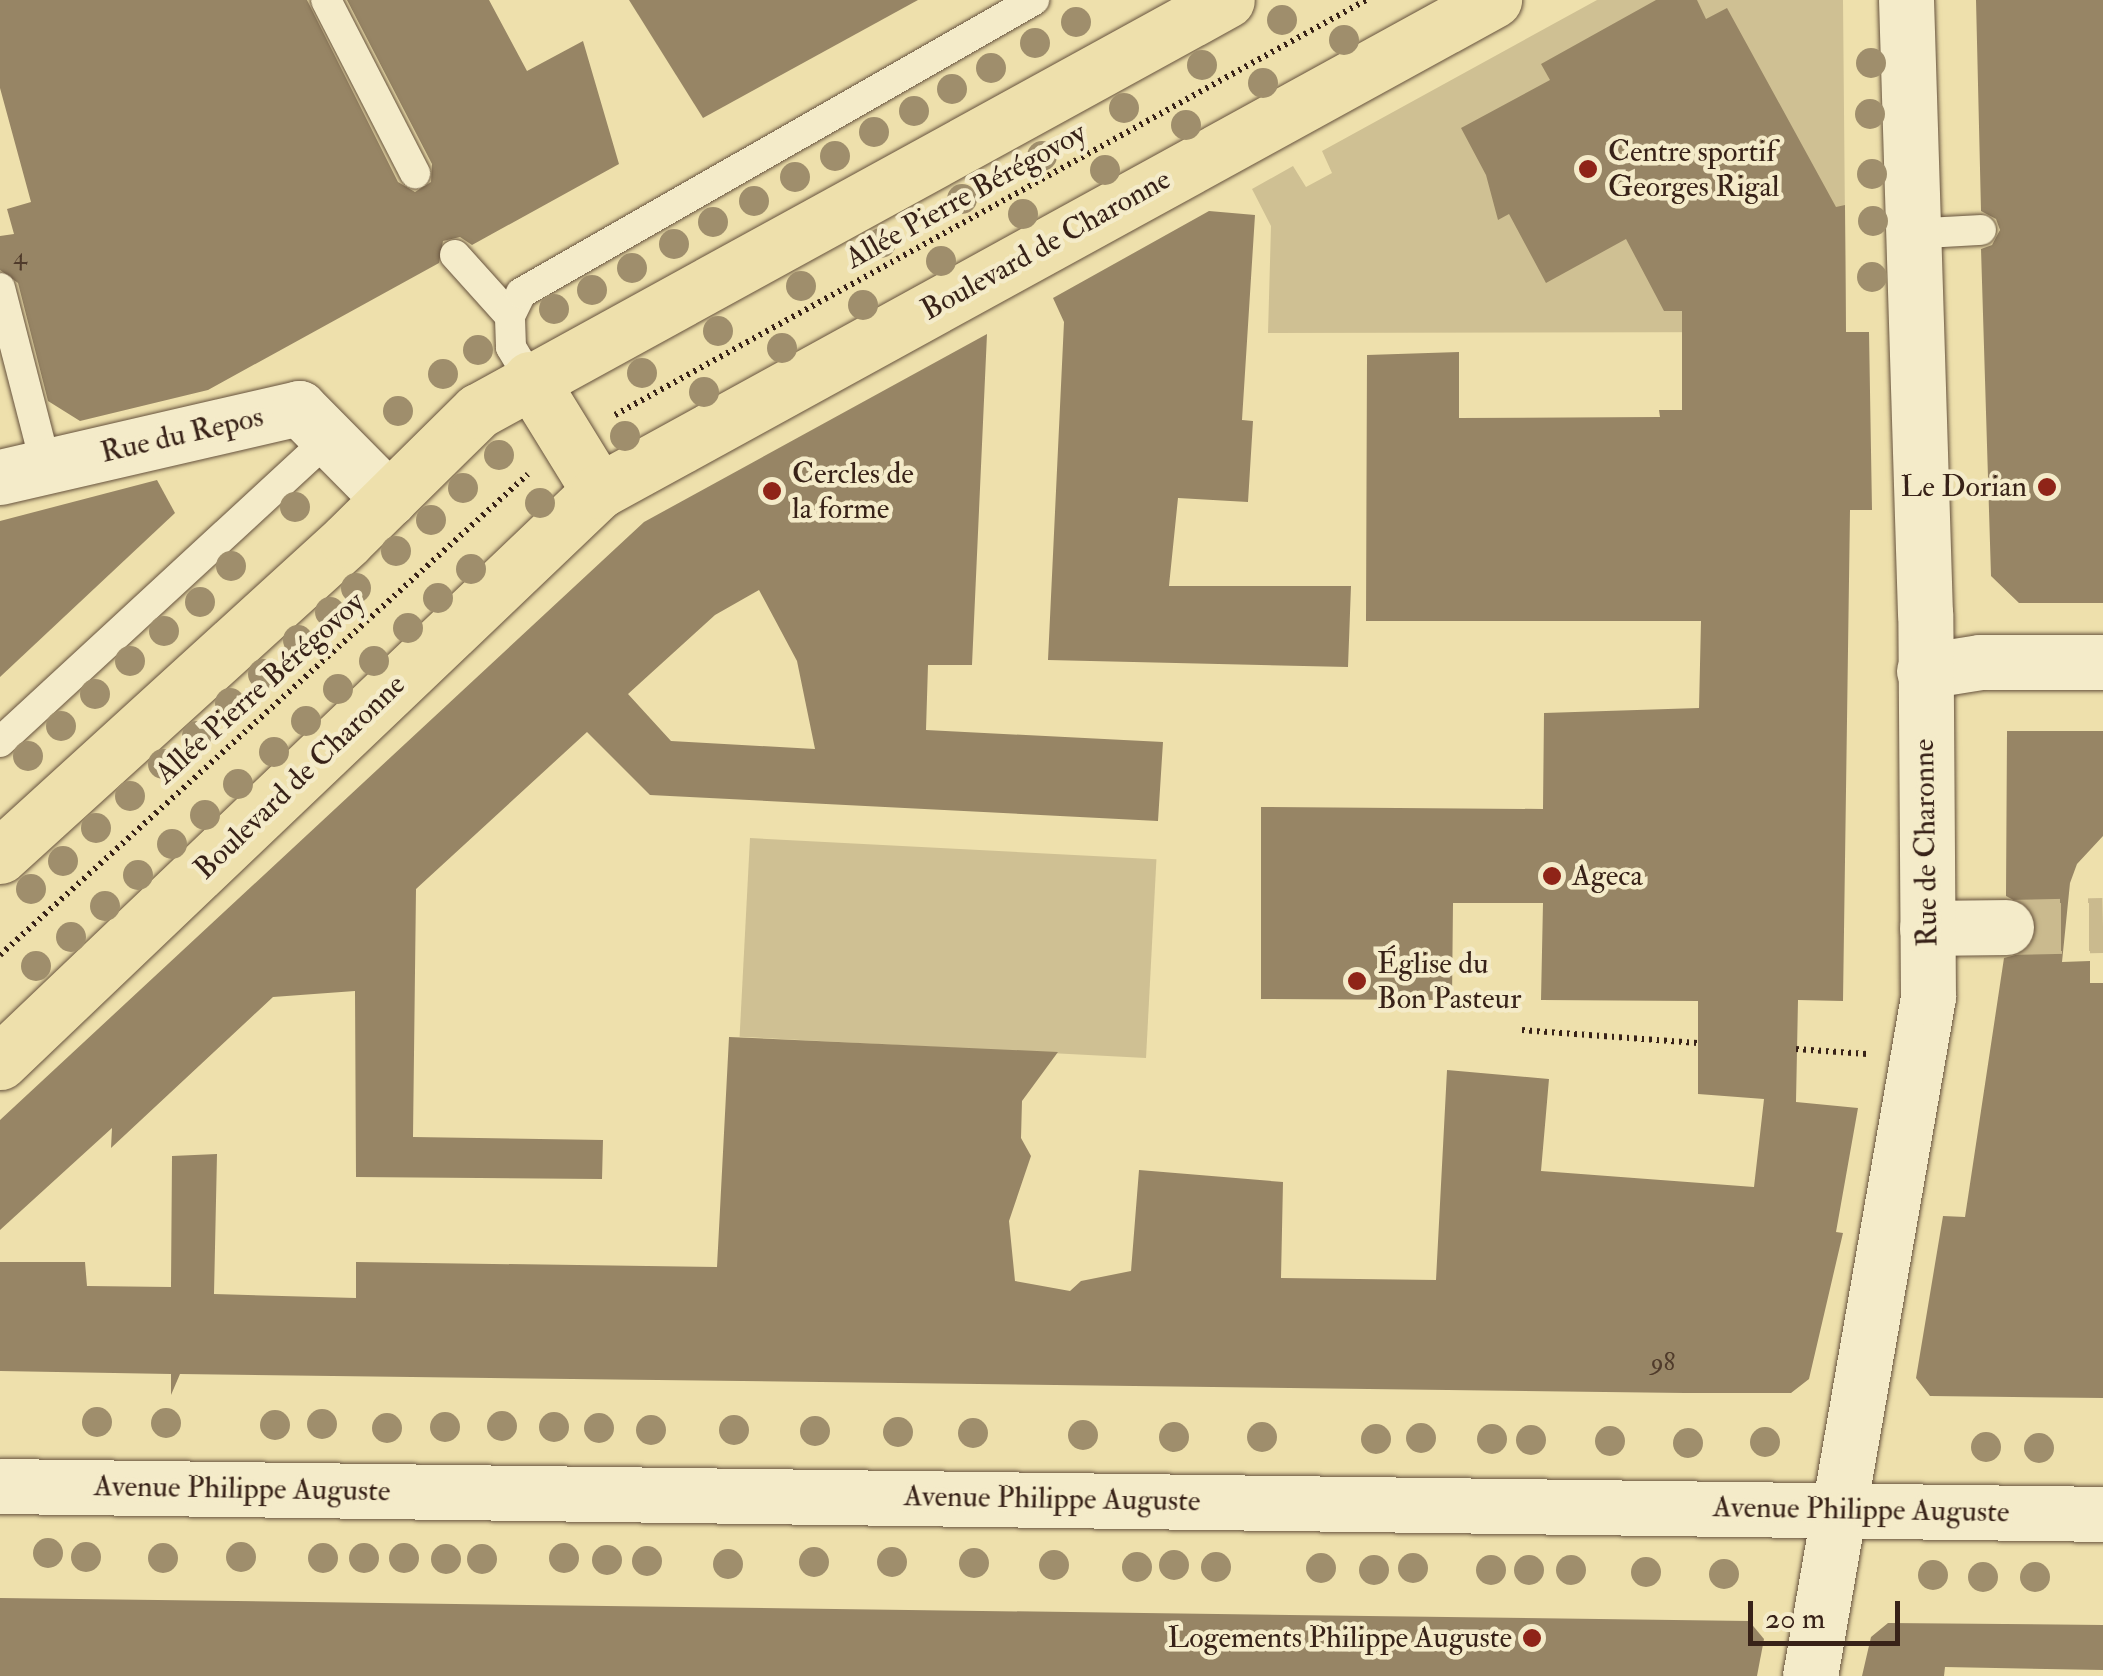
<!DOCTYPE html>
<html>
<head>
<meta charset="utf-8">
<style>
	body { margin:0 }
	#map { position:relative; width:2103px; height:1676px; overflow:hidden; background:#eee0ac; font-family:"IM FELL Double Pica",serif }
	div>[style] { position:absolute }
	.green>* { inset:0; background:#cfc093; transform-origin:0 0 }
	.building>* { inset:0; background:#978565 }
	.street-tunnel>* { height:55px; margin-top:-27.5px; transform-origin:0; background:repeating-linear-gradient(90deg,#caba8e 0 55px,transparent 0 83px) }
	.path>* { height:6px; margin-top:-3px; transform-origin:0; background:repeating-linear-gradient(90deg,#382218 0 2.5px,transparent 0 7.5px) }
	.roads { filter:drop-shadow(0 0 2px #66523d) drop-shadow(0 0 2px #66523d) }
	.lane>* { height:30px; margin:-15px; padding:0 15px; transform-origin:15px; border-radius:15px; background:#f4ebc9 }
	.street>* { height:55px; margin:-27.5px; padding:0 27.5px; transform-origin:27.5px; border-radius:27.5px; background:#f4ebc9 }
	.secondary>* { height:55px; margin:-27.5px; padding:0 27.5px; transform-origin:27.5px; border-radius:27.5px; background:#f4ebc9 }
	.primary>* { height:55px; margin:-27.5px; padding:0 27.5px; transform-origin:27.5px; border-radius:27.5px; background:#eee0ac }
	.trees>* { width:30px; height:30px; margin:-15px; border-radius:50%; background:#9f8e6c }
	.dots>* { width:28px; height:28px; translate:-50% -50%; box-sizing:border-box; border:5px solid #f4ebc9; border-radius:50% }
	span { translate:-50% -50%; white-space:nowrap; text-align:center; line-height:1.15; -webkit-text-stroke:9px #f4ebc9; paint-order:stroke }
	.number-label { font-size:25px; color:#503b2b }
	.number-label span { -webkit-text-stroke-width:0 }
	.poi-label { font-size:30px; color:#382218 }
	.left { translate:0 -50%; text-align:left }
	.right { translate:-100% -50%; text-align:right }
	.street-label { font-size:30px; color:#382218 }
	.scale { position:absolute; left:1748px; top:1601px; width:152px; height:45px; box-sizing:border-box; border:5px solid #382218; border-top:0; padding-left:12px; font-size:30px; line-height:35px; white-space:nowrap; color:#382218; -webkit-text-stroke:8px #f4ebc9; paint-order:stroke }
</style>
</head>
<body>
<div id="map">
	<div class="green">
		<div style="clip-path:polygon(1597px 0,1843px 0,1846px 332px,1268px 333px,1271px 226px,1252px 189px,1293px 166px,1306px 187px,1332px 173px,1322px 151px)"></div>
		<div style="left:750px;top:838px;width:407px;height:199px;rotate:3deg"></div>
	</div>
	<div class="building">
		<div style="clip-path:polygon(0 0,307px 0,398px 182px,415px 192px,431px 182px,432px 164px,347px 0,489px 0,527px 71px,583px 41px,619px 164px,472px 245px,460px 237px,443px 241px,439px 263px,208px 390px,80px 421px,48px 401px,18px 283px,0 270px,0 236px,14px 234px,7px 209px,31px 202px,0 88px)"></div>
		<div style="clip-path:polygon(629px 0,918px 0,703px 118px)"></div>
		<div style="clip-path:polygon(1656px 0,1697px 0,1706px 19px,1727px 8px,1836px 207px,1845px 205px,1846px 332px,1869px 332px,1872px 510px,1850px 510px,1843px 1001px,1798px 1000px,1796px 1102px,1776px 1100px,1858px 1108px,1836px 1232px,1843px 1233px,1809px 1379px,1791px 1393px,1685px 1393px,180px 1374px,171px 1395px,171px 1374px,0 1371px,0 1262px,85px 1262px,87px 1286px,171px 1287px,172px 1156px,217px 1154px,214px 1294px,356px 1298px,356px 1262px,717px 1267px,729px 1037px,1058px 1052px,1022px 1101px,1021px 1138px,1031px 1156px,1009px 1221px,1015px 1281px,1070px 1291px,1081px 1281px,1131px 1271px,1139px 1170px,1283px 1182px,1281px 1278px,1436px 1280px,1447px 1070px,1549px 1079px,1541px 1171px,1754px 1187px,1764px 1099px,1698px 1094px,1698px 1001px,1541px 1000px,1543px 903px,1453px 903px,1452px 1000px,1261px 999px,1261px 807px,1543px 809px,1544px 713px,1699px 708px,1701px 621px,1366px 621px,1367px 355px,1459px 352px,1459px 418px,1660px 417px,1659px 410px,1682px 410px,1682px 311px,1664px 311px,1626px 239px,1546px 283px,1509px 214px,1498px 220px,1486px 175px,1461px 128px,1550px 80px,1541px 64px)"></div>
		<div style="clip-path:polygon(1976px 0,2103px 0,2103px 603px,2019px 603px,1991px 576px,1981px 249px,1992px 245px,2000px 230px,1996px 219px,1981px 211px)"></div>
		<div style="clip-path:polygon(1209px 211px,1255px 215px,1242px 420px,1253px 421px,1248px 502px,1178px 498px,1169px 586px,1351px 586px,1348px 667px,1048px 660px,1064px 322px,1053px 298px)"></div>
		<div style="clip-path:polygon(evenodd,987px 334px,972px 665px,928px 665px,926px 730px,1163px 742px,1158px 821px,650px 795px,587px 732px,416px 889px,413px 1137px,603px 1140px,602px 1179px,356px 1177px,355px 991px,273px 997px,111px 1148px,112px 1128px,0 1230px,0 1120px,644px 522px,987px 334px,759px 590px,797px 661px,815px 749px,671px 741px,628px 694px,715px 615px,759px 590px)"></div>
		<div style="clip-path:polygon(157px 480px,175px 513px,0 677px,0 521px)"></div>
		<div style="clip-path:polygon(2007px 731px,2103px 731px,2103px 836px,2077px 864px,2070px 883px,2062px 962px,2090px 961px,2090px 983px,2103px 983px,2103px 1398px,1930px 1396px,1916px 1378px,1943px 1216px,1965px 1217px,2004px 958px,2023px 953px,2037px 928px,2032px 910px,2006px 896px)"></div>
		<div style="clip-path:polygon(0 1598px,1749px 1621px,1764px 1639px,1757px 1676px,0 1676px)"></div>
		<div style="clip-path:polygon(1888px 1623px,2103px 1625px,2103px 1670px,1945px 1667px,1944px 1676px,1862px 1676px,1871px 1637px)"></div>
	</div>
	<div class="street-tunnel">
		<div style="left:2006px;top:927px;width:97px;rotate:-1.2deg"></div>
	</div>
	<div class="path">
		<div style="left:615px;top:415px;width:858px;rotate:-28.92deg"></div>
		<div style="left:0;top:955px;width:714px;rotate:-42.33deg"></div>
		<div style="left:1522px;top:1030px;width:176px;rotate:4.2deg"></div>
		<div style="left:1796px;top:1049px;width:71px;rotate:4deg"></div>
	</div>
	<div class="roads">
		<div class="lane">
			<div style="left:326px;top:0;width:195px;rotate:62.8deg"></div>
			<div style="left:1909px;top:234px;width:72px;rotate:-3.2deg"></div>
			<div style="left:455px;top:255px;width:82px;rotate:48deg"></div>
			<div style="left:0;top:288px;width:184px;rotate:75.5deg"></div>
			<div style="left:530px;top:379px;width:37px;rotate:-121deg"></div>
			<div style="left:511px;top:347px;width:31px;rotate:-92deg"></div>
			<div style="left:510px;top:316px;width:25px;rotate:-64deg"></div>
			<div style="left:521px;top:293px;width:591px;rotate:-29.73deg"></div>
			<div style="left:0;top:742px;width:449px;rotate:-42.7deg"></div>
		</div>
		<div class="street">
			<div style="left:0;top:477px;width:307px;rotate:-13deg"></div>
			<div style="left:299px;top:408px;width:128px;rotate:45.3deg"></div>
			<div style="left:1924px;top:671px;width:57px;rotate:-9.1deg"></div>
			<div style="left:1980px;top:662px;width:123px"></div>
			<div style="left:1927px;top:928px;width:79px;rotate:-0.7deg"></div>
		</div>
		<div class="secondary">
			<div style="left:0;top:1486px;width:2103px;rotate:0.76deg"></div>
			<div style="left:1810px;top:1676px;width:689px;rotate:-80.14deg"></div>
			<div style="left:1928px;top:997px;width:383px;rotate:-90.4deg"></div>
			<div style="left:1925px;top:614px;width:614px;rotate:-91.77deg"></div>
		</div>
		<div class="primary">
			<div style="left:530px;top:379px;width:132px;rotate:58.4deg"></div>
			<div style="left:0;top:856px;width:469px;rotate:-42.3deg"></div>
			<div style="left:347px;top:540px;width:184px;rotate:-44.6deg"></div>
			<div style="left:478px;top:411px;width:854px;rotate:-28.75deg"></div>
			<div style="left:0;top:1062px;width:828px;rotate:-43.63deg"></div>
			<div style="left:599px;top:491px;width:1021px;rotate:-28.75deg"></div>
		</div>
	</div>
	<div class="trees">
		<div style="left:1282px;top:20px"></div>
		<div style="left:1076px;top:22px"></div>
		<div style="left:1344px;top:40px"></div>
		<div style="left:1035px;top:43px"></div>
		<div style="left:1871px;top:63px"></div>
		<div style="left:1202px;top:65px"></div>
		<div style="left:991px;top:68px"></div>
		<div style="left:1263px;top:83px"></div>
		<div style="left:952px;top:89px"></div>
		<div style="left:1124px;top:108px"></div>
		<div style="left:914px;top:111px"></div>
		<div style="left:1870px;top:114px"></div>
		<div style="left:1186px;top:125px"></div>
		<div style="left:874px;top:132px"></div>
		<div style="left:835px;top:156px"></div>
		<div style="left:1042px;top:156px"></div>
		<div style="left:1105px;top:170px"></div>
		<div style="left:1872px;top:174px"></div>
		<div style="left:795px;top:177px"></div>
		<div style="left:962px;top:199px"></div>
		<div style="left:754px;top:201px"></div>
		<div style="left:1023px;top:214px"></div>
		<div style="left:1873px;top:221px"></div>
		<div style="left:713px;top:222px"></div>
		<div style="left:881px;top:243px"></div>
		<div style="left:674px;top:244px"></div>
		<div style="left:941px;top:261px"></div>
		<div style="left:632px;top:268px"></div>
		<div style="left:1872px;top:277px"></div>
		<div style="left:801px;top:286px"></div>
		<div style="left:592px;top:290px"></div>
		<div style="left:863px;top:305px"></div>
		<div style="left:554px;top:309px"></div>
		<div style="left:718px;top:331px"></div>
		<div style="left:782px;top:348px"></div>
		<div style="left:478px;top:350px"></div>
		<div style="left:642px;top:373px"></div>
		<div style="left:443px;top:374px"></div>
		<div style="left:704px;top:392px"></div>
		<div style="left:398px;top:411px"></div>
		<div style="left:625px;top:436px"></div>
		<div style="left:499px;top:455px"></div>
		<div style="left:463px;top:488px"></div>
		<div style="left:540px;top:503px"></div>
		<div style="left:295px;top:507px"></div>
		<div style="left:431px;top:520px"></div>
		<div style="left:396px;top:551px"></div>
		<div style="left:231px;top:566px"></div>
		<div style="left:471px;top:569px"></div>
		<div style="left:356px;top:588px"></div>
		<div style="left:438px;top:598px"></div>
		<div style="left:200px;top:602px"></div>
		<div style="left:330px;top:612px"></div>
		<div style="left:408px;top:628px"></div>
		<div style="left:164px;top:631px"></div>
		<div style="left:298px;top:640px"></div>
		<div style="left:130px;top:661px"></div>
		<div style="left:374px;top:661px"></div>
		<div style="left:263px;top:674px"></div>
		<div style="left:338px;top:689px"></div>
		<div style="left:95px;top:694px"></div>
		<div style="left:230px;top:703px"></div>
		<div style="left:306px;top:721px"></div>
		<div style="left:61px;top:726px"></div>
		<div style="left:197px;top:736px"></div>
		<div style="left:274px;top:752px"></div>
		<div style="left:28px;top:756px"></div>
		<div style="left:163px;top:764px"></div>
		<div style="left:238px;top:784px"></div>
		<div style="left:130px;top:796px"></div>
		<div style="left:205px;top:815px"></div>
		<div style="left:96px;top:828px"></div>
		<div style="left:172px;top:844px"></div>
		<div style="left:63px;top:861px"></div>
		<div style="left:138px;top:875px"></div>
		<div style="left:31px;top:889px"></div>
		<div style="left:105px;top:906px"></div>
		<div style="left:71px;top:937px"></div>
		<div style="left:36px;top:966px"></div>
		<div style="left:97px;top:1422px"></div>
		<div style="left:166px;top:1423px"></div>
		<div style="left:322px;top:1424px"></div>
		<div style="left:275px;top:1425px"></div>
		<div style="left:502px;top:1426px"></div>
		<div style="left:445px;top:1427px"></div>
		<div style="left:554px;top:1427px"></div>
		<div style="left:387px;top:1428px"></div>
		<div style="left:599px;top:1428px"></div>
		<div style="left:651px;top:1430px"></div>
		<div style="left:734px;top:1430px"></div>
		<div style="left:815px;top:1431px"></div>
		<div style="left:898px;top:1432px"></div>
		<div style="left:973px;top:1433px"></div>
		<div style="left:1083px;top:1435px"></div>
		<div style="left:1174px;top:1437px"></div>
		<div style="left:1262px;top:1437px"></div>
		<div style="left:1421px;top:1438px"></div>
		<div style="left:1376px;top:1439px"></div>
		<div style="left:1492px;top:1439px"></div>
		<div style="left:1531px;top:1440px"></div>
		<div style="left:1610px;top:1441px"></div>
		<div style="left:1765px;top:1442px"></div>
		<div style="left:1688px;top:1443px"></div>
		<div style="left:1986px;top:1447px"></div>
		<div style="left:2039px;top:1448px"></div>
		<div style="left:48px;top:1553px"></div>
		<div style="left:86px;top:1557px"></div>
		<div style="left:241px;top:1557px"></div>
		<div style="left:163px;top:1558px"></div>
		<div style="left:323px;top:1558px"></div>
		<div style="left:364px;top:1558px"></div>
		<div style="left:404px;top:1558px"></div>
		<div style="left:564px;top:1558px"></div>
		<div style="left:446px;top:1559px"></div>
		<div style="left:482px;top:1559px"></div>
		<div style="left:607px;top:1560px"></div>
		<div style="left:647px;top:1561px"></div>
		<div style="left:814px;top:1562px"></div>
		<div style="left:892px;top:1562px"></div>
		<div style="left:974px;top:1563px"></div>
		<div style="left:728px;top:1564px"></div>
		<div style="left:1054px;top:1565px"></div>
		<div style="left:1174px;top:1565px"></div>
		<div style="left:1137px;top:1567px"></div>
		<div style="left:1216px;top:1567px"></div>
		<div style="left:1321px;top:1568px"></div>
		<div style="left:1413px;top:1568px"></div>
		<div style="left:1374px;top:1570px"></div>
		<div style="left:1491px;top:1570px"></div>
		<div style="left:1529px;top:1570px"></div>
		<div style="left:1571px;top:1570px"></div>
		<div style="left:1646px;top:1572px"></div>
		<div style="left:1724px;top:1574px"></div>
		<div style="left:1933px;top:1575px"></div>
		<div style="left:1983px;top:1577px"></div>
		<div style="left:2035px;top:1577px"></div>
	</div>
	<div class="dots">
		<div style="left:1588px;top:169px;background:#8f2418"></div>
		<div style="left:2047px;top:487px;background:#8f2418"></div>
		<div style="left:772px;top:491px;background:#8f2418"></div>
		<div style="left:1552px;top:876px;background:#8f2418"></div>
		<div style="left:1357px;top:981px;background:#8f2418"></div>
		<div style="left:1532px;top:1638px;background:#8f2418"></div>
	</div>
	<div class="number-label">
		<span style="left:20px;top:257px">4</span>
		<span style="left:1663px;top:1363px">98</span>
	</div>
	<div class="poi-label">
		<span class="left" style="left:1608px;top:169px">Centre sportif<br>Georges Rigal</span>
		<span class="left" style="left:792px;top:491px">Cercles de<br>la forme</span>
		<span class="right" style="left:2027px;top:487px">Le Dorian</span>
		<span class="left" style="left:1572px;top:876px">Ageca</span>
		<span class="left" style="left:1377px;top:981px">Église du<br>Bon Pasteur</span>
		<span class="right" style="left:1512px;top:1638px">Logements Philippe Auguste</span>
	</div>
	<div class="street-label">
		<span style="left:966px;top:196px;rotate:-29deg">Allée Pierre Bérégovoy</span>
		<span style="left:1046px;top:245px;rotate:-29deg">Boulevard de Charonne</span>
		<span style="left:182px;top:435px;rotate:-13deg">Rue du Repos</span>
		<span style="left:260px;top:688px;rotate:-42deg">Allée Pierre Bérégovoy</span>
		<span style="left:300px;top:777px;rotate:-44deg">Boulevard de Charonne</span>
		<span style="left:1926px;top:843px;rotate:-91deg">Rue de Charonne</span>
		<span style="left:242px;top:1489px;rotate:1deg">Avenue Philippe Auguste</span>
		<span style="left:1052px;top:1499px;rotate:1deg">Avenue Philippe Auguste</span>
		<span style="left:1861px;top:1510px;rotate:1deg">Avenue Philippe Auguste</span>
	</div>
	<div class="scale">20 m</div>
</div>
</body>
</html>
